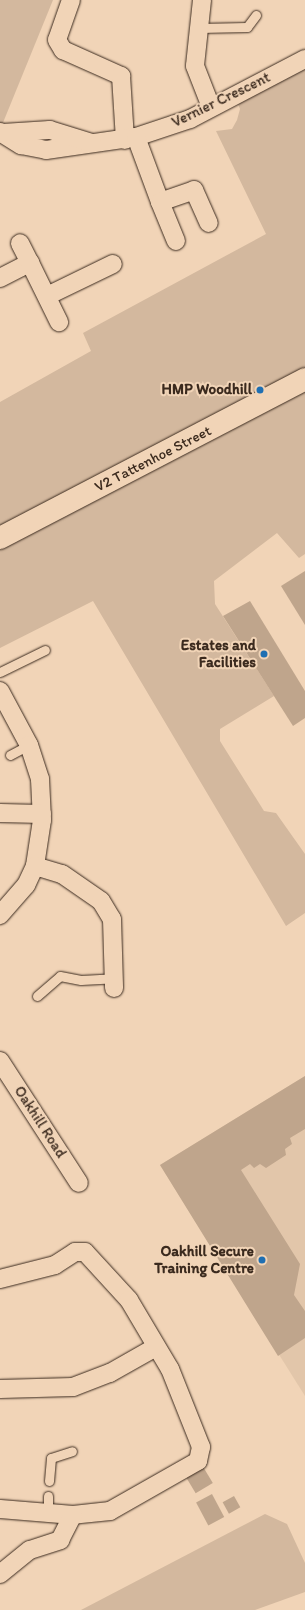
<!DOCTYPE html>
<html>
<head>
<meta charset="utf-8">
<style>
	body { margin:0 }
	#map { position:relative; width:305px; height:1610px; overflow:hidden; background:#f1d4b7; font-family:Itim,sans-serif }
	div>[style] { position:absolute }
	.built>* { inset:0; background:#e2c6aa }
	.green>* { inset:0; background:#d3b89e }
	.building>* { inset:0; background:#bfa58c; transform-origin:0 0 }
	.roads { filter:drop-shadow(0 0 1px #3b2a1e) drop-shadow(0 0 1px #3b2a1e) }
	.lane>* { height:9px; margin:-4.5px; padding:0 4.5px; transform-origin:4.5px; border-radius:4.5px; background:#f1d4b7 }
	.street>* { height:18px; margin:-9px; padding:0 9px; transform-origin:9px; border-radius:9px; background:#f1d4b7 }
	.secondary>* { height:22px; margin:-11px; padding:0 11px; transform-origin:11px; border-radius:11px; background:#f1d4b7 }
	.dots>* { width:11px; height:11px; translate:-50% -50%; box-sizing:border-box; border:2px solid #f1d4b7; border-radius:50% }
	span { translate:-50% -50%; white-space:nowrap; text-align:center; line-height:1.15; -webkit-text-stroke:4px #f1d4b7; paint-order:stroke }
	.street-label { font-size:15px; color:#3b2a1e }
	.poi-label { font-size:15px; color:#3b2a1e; font-weight:700 }
	.right { translate:-100% -50%; text-align:right }
</style>
</head>
<body>
<div id="map">
	<div class="built">
		<div style="clip-path:polygon(305px 1076px,305px 1396px,160px 1165px)"></div>
	</div>
	<div class="green">
		<div style="clip-path:polygon(0 0,53px 0,0 130px)"></div>
		<div style="clip-path:polygon(305px 59px,305px 554px,299px 558px,277px 533px,214px 581px,215px 604px,274px 696px,220px 729px,220px 741px,264px 811px,276px 813px,305px 854px,305px 913px,286px 926px,93px 601px,0 648px,0 402px,91px 351px,83px 333px,266px 234px,216px 131px,232px 129px,237px 120px,240px 109px,235px 96px)"></div>
		<div style="clip-path:polygon(265px 1514px,287px 1524px,305px 1563px,305px 1592px,255px 1610px,81px 1610px)"></div>
	</div>
	<div class="building">
		<div style="clip-path:polygon(305px 571px,305px 625px,281px 586px)"></div>
		<div style="clip-path:polygon(250px 601px,305px 691px,305px 718px,293px 726px,223px 616px)"></div>
		<div style="clip-path:polygon(305px 1076px,305px 1129px,290px 1138px,292px 1144px,285px 1149px,286px 1155px,266px 1168px,260px 1164px,254px 1168px,250px 1164px,241px 1170px,300px 1264px,294px 1295px,305px 1311px,305px 1338px,278px 1356px,160px 1165px)"></div>
		<div style="left:202px;top:1465px;width:21px;height:20px;rotate:59deg"></div>
		<div style="left:212px;top:1494px;width:26px;height:18px;rotate:62deg"></div>
		<div style="left:234px;top:1496px;width:13px;height:13px;rotate:61deg"></div>
	</div>
	<div class="roads">
		<div class="lane">
			<div style="left:199px;top:28px;width:48px;rotate:-1.2deg"></div>
			<div style="left:247px;top:27px;width:15px;rotate:-53deg"></div>
			<div style="left:0;top:672px;width:50px;rotate:-26.1deg"></div>
			<div style="left:10px;top:755px;width:21px;rotate:-28deg"></div>
			<div style="left:37px;top:996px;width:30px;rotate:-41deg"></div>
			<div style="left:60px;top:976px;width:21px;rotate:11deg"></div>
			<div style="left:81px;top:980px;width:33px;rotate:-3deg"></div>
			<div style="left:49px;top:1481px;width:23px;rotate:-85deg"></div>
			<div style="left:51px;top:1458px;width:22px;rotate:-18deg"></div>
			<div style="left:48px;top:1512px;width:16px;rotate:-90deg"></div>
		</div>
		<div class="street">
			<div style="left:71px;top:0;width:42px;rotate:109.3deg"></div>
			<div style="left:57px;top:40px;width:12px;rotate:59deg"></div>
			<div style="left:63px;top:50px;width:64px;rotate:24.1deg"></div>
			<div style="left:121px;top:76px;width:64px;rotate:86.4deg"></div>
			<div style="left:202px;top:0;width:66px;rotate:96.1deg"></div>
			<div style="left:195px;top:66px;width:44px;rotate:68.7deg"></div>
			<div style="left:0;top:132px;width:25px;rotate:32deg"></div>
			<div style="left:21px;top:145px;width:25px;rotate:11deg"></div>
			<div style="left:46px;top:150px;width:91px;rotate:-8.2deg"></div>
			<div style="left:136px;top:137px;width:57px;rotate:-18.4deg"></div>
			<div style="left:190px;top:119px;width:130px;rotate:-27.6deg"></div>
			<div style="left:3px;top:133px;width:47px;rotate:-3.7deg"></div>
			<div style="left:50px;top:130px;width:44px;rotate:17.2deg"></div>
			<div style="left:136px;top:137px;width:69px;rotate:69.7deg"></div>
			<div style="left:160px;top:202px;width:36px;rotate:-19deg"></div>
			<div style="left:194px;top:190px;width:36px;rotate:66deg"></div>
			<div style="left:160px;top:202px;width:42px;rotate:67.7deg"></div>
			<div style="left:30px;top:263px;width:66px;rotate:63.8deg"></div>
			<div style="left:0;top:278px;width:34px;rotate:-27deg"></div>
			<div style="left:30px;top:263px;width:22px;rotate:-117deg"></div>
			<div style="left:47px;top:296px;width:73px;rotate:-25.9deg"></div>
			<div style="left:0;top:691px;width:61px;rotate:61.8deg"></div>
			<div style="left:29px;top:745px;width:36px;rotate:72deg"></div>
			<div style="left:40px;top:779px;width:41px;rotate:87.2deg"></div>
			<div style="left:42px;top:820px;width:47px;rotate:98.7deg"></div>
			<div style="left:35px;top:866px;width:21px;rotate:115deg"></div>
			<div style="left:26px;top:885px;width:40px;rotate:131deg"></div>
			<div style="left:0;top:813px;width:42px;rotate:1.4deg"></div>
			<div style="left:35px;top:866px;width:28px;rotate:17deg"></div>
			<div style="left:62px;top:874px;width:47px;rotate:34.7deg"></div>
			<div style="left:101px;top:901px;width:21px;rotate:59deg"></div>
			<div style="left:112px;top:919px;width:69px;rotate:88.3deg"></div>
			<div style="left:0;top:1061px;width:145px;rotate:57.1deg"></div>
			<div style="left:0;top:1279px;width:57px;rotate:-14.3deg"></div>
			<div style="left:55px;top:1265px;width:24px;rotate:-33deg"></div>
			<div style="left:75px;top:1252px;width:10px"></div>
			<div style="left:85px;top:1252px;width:65px;rotate:47.5deg"></div>
			<div style="left:129px;top:1300px;width:80px;rotate:59.3deg"></div>
			<div style="left:170px;top:1369px;width:84px;rotate:68.3deg"></div>
			<div style="left:201px;top:1447px;width:14px;rotate:102deg"></div>
			<div style="left:198px;top:1461px;width:101px;rotate:150.4deg"></div>
			<div style="left:110px;top:1511px;width:37px;rotate:174deg"></div>
			<div style="left:73px;top:1515px;width:73px;rotate:-175.3deg"></div>
			<div style="left:0;top:1389px;width:73px;rotate:-1.6deg"></div>
			<div style="left:73px;top:1387px;width:40px;rotate:-21deg"></div>
			<div style="left:110px;top:1373px;width:53px;rotate:-29.5deg"></div>
			<div style="left:0;top:1574px;width:38px;rotate:-39deg"></div>
			<div style="left:30px;top:1550px;width:32px;rotate:-18deg"></div>
			<div style="left:60px;top:1540px;width:28px;rotate:-63deg"></div>
		</div>
		<div class="secondary">
			<div style="left:0;top:538px;width:344px;rotate:-27.5deg"></div>
		</div>
	</div>
	<div class="dots">
		<div style="left:260px;top:390px;background:#1f6fb2"></div>
		<div style="left:264px;top:654px;background:#1f6fb2"></div>
		<div style="left:262px;top:1260px;background:#1f6fb2"></div>
	</div>
	<div class="street-label">
		<span style="left:221px;top:100px;rotate:-26deg">Vernier Crescent</span>
		<span style="left:153px;top:459px;rotate:-27deg">V2 Tattenhoe Street</span>
		<span style="left:40px;top:1122px;rotate:57deg">Oakhill Road</span>
	</div>
	<div class="poi-label">
		<span class="right" style="left:252px;top:390px">HMP Woodhill</span>
		<span class="right" style="left:256px;top:654px">Estates and<br>Facilities</span>
		<span class="right" style="left:254px;top:1260px">Oakhill Secure<br>Training Centre</span>
	</div>
</div>
</body>
</html>
